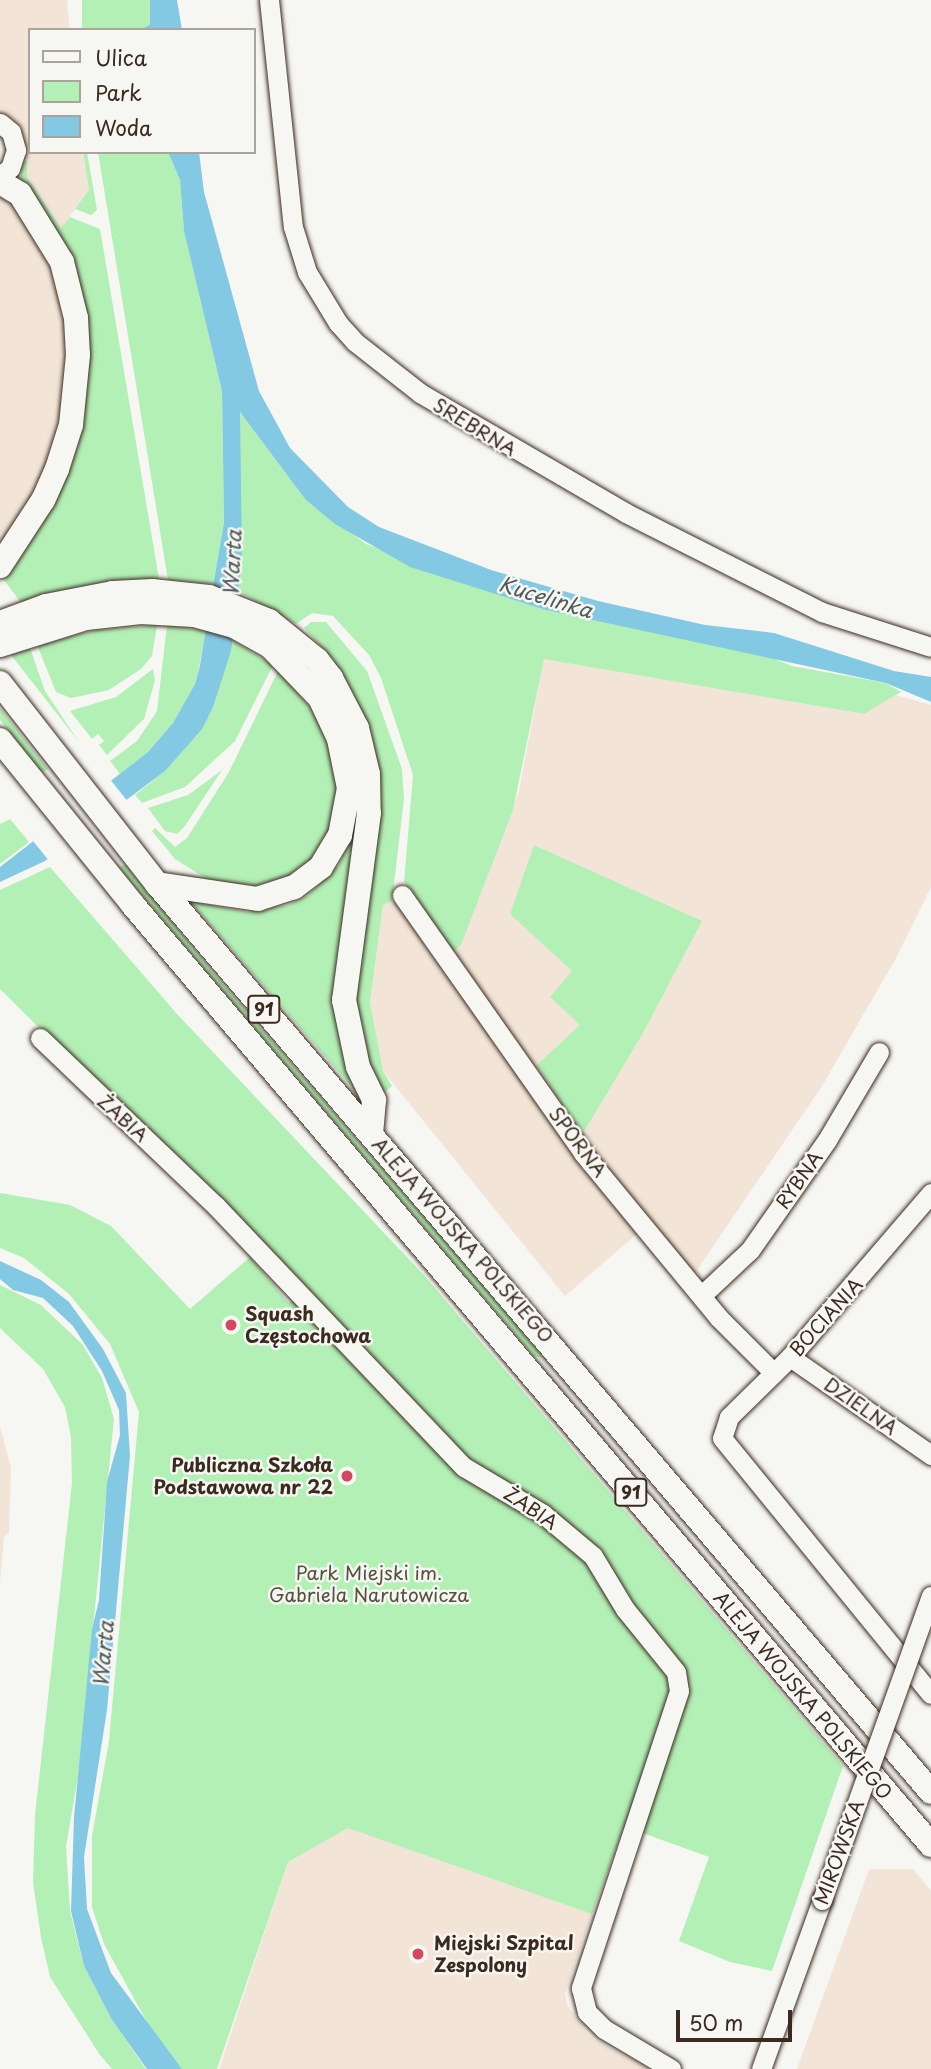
<!DOCTYPE html>
<html>
<head>
<meta charset="utf-8">
<style>
	body { margin:0 }
	#map { position:relative; width:931px; height:2069px; overflow:hidden; background:#f6f6f2; font-family:"Playpen Sans",sans-serif }
	div>[style] { position:absolute }
	.built>* { inset:0; background:#f2e5d7 }
	.green>* { inset:0; background:#b3f0b6; transform-origin:0 0 }
	.water>* { inset:0; background:#83c9e4 }
	.pier>* { inset:0; background:#f6f6f2 }
	.roads { filter:drop-shadow(0 0 2px #3b2a1e) drop-shadow(0 0 2px #3b2a1e) }
	.minor>* { height:19px; margin:-9.5px; padding:0 9.5px; transform-origin:9.5px; border-radius:9.5px; background:#f6f6f2 }
	.major>* { height:24px; margin:-12px; padding:0 12px; transform-origin:12px; border-radius:12px; background:#f6f6f2 }
	.bridges { filter:drop-shadow(0 0 2px #3b2a1e) drop-shadow(0 0 2px #3b2a1e) }
	.minor-bridge>* { height:19px; margin:-9.5px; padding:0 9.5px; transform-origin:9.5px; border-radius:9.5px; background:#f6f6f2 }
	.dots>* { width:19px; height:19px; translate:-50% -50%; box-sizing:border-box; border:4px solid #f6f6f2; border-radius:50% }
	span { translate:-50% -50%; white-space:nowrap; text-align:center; line-height:1.15; -webkit-text-stroke:5px #f6f6f2; paint-order:stroke }
	.shield-label span { padding:2px 5px; background:#f6f6f2; border:2px solid; border-radius:5px; -webkit-text-stroke-width:0 }
	.shield-label { font-size:18px; color:#3b2a1e; font-weight:700 }
	.street-label { font-size:19px; color:#3b2a1e }
	.poi-label { font-size:19px; color:#3b2a1e; font-weight:700 }
	.left { translate:0 -50%; text-align:left }
	.right { translate:-100% -50%; text-align:right }
	.park-label { font-size:19px; color:#53523c }
	.water-label { font-size:21px; color:#515a59; font-style:italic }
	.legend { position:absolute; left:28px; top:28px; width:228px; height:126px; box-sizing:border-box; background:#f6f6f2; border:2px solid #aba49d; margin:0; padding:9px 12px; list-style:none; font-size:21px; color:#3b2a1e }
	.legend li { display:flex; align-items:center; gap:14px; height:35px }
	.legend b { width:35px; border:2px solid #aba49d }
	.scale { position:absolute; left:676px; top:2010px; width:116px; height:32px; box-sizing:border-box; border:4px solid #3b2a1e; border-top:0; padding-left:9px; font-size:21px; line-height:24px; white-space:nowrap; color:#3b2a1e; -webkit-text-stroke:5px #f6f6f2; paint-order:stroke }
</style>
</head>
<body>
<div id="map">
	<div class="built">
		<div style="clip-path:polygon(0 0,67px 0,70px 30px,30px 30px,30px 152px,83px 152px,89px 190px,61px 229px,27px 177px,27px 161px,22px 160px,25px 146px,18px 128px,0 115px)"></div>
		<div style="clip-path:polygon(0 190px,23px 213px,62px 288px,67px 356px,63px 405px,48px 460px,26px 510px,0 547px)"></div>
		<div style="clip-path:polygon(544px 658px,863px 714px,896px 695px,931px 705px,931px 887px,895px 960px,822px 1086px,689px 1282px,645px 1227px,565px 1296px,383px 1071px,370px 1002px,383px 905px,409px 893px,461px 945px,519px 791px)"></div>
		<div style="clip-path:polygon(0 1426px,11px 1468px,9px 1533px,4px 1537px,0 1583px)"></div>
		<div style="clip-path:polygon(348px 1827px,592px 1914px,565px 1993px,567px 2005px,590px 2037px,649px 2069px,219px 2069px,288px 1862px)"></div>
		<div style="clip-path:polygon(869px 1869px,913px 1869px,931px 1891px,931px 2069px,797px 2069px)"></div>
	</div>
	<div class="green">
		<div style="left:82px;top:0;width:68px;height:30px"></div>
		<div style="clip-path:polygon(83px 152px,87px 152px,97px 210px,91px 215px,75px 209px,89px 190px)"></div>
		<div style="clip-path:polygon(98px 152px,168px 152px,180px 180px,184px 230px,222px 391px,224px 522px,214px 584px,168px 580px)"></div>
		<div style="clip-path:polygon(22px 160px,27px 161px,27px 177px,61px 228px,70px 217px,100px 229px,159px 579px,21px 603px,4px 580px,47px 516px,89px 360px,20px 185px)"></div>
		<div style="clip-path:polygon(240px 412px,305px 499px,366px 544px,546px 610px,762px 654px,792px 666px,886px 683px,901px 692px,864px 714px,544px 659px,513px 810px,461px 945px,452px 953px,404px 882px,413px 775px,381px 678px,369px 655px,333px 616px,312px 613px,296px 624px,238px 591px,242px 561px,237px 430px)"></div>
		<div style="clip-path:polygon(311px 622px,326px 622px,367px 671px,402px 769px,404px 799px,392px 901px,383px 905px,370px 1002px,383px 1071px,392px 1086px,380px 1096px,354px 1011px,378px 767px,363px 716px,332px 664px,335px 661px,304px 628px)"></div>
		<div style="clip-path:polygon(157px 625px,152px 656px,141px 669px,109px 690px,71px 698px,56px 692px,37px 645px,96px 630px)"></div>
		<div style="clip-path:polygon(167px 625px,207px 631px,195px 684px,173px 723px,148px 752px,120px 774px,110px 761px,137px 741px,157px 711px)"></div>
		<div style="clip-path:polygon(232px 640px,273px 665px,235px 741px,185px 787px,142px 803px,135px 795px,165px 771px,213px 707px)"></div>
		<div style="clip-path:polygon(30px 648px,45px 691px,79px 742px,11px 655px)"></div>
		<div style="clip-path:polygon(153px 669px,155px 680px,144px 719px,107px 755px,99px 745px,104px 741px,98px 734px,92px 739px,70px 711px,116px 697px)"></div>
		<div style="clip-path:polygon(279px 669px,321px 722px,338px 774px,338px 807px,321px 851px,297px 874px,254px 888px,210px 881px,175px 859px,152px 831px,155px 828px,175px 847px,187px 838px,229px 772px)"></div>
		<div style="clip-path:polygon(0 708px,48px 769px,41px 773px,0 720px)"></div>
		<div style="clip-path:polygon(222px 770px,185px 826px,177px 834px,165px 831px,148px 808px,188px 795px)"></div>
		<div style="clip-path:polygon(10px 819px,29px 842px,0 864px,0 824px)"></div>
		<div style="clip-path:polygon(356px 826px,338px 970px,368px 1106px,184px 894px,199px 903px,247px 912px,288px 905px,307px 896px,339px 865px)"></div>
		<div style="clip-path:polygon(534px 845px,702px 921px,643px 1033px,585px 1130px,579px 1130px,537px 1065px,580px 1025px,550px 997px,572px 971px,510px 914px)"></div>
		<div style="clip-path:polygon(125px 864px,218px 978px,545px 1358px,534px 1356px,281px 1059px,119px 868px)"></div>
		<div style="clip-path:polygon(50px 867px,177px 1014px,423px 1274px,843px 1766px,772px 1971px,730px 1962px,679px 1941px,709px 1857px,640px 1832px,623px 1829px,592px 1914px,348px 1828px,288px 1862px,217px 2069px,182px 2069px,153px 2033px,104px 1944px,92px 1907px,92px 1836px,109px 1741px,139px 1412px,110px 1344px,69px 1294px,24px 1258px,0 1248px,0 1193px,70px 1205px,111px 1226px,190px 1309px,250px 1257px,289px 1303px,304px 1291px,0 989px,0 890px)"></div>
		<div style="clip-path:polygon(0 1285px,41px 1305px,83px 1345px,102px 1378px,114px 1419px,78px 1776px,66px 1847px,70px 1911px,84px 1966px,112px 2020px,146px 2069px,112px 2069px,100px 2055px,50px 1977px,41px 1937px,33px 1883px,35px 1815px,72px 1483px,71px 1437px,65px 1407px,43px 1369px,0 1328px)"></div>
	</div>
	<div class="water">
		<div style="clip-path:polygon(150px 0,177px 0,182px 30px,140px 30px,150px 25px)"></div>
		<div style="clip-path:polygon(168px 152px,199px 152px,204px 192px,259px 391px,290px 448px,348px 507px,379px 527px,491px 570px,598px 601px,705px 625px,774px 633px,894px 671px,931px 677px,931px 702px,886px 683px,546px 610px,410px 567px,335px 524px,305px 499px,240px 412px,242px 561px,231px 651px,213px 707px,202px 729px,165px 771px,45px 861px,0 882px,0 867px,148px 752px,173px 723px,195px 684px,200px 665px,224px 522px,222px 391px,184px 231px,180px 180px)"></div>
		<div style="clip-path:polygon(0 1261px,41px 1280px,69px 1302px,103px 1349px,126px 1393px,130px 1456px,107px 1710px,84px 1857px,87px 1909px,111px 1973px,182px 2069px,147px 2069px,112px 2020px,84px 1966px,71px 1911px,74px 1817px,92px 1629px,99px 1600px,107px 1482px,120px 1435px,119px 1410px,102px 1371px,73px 1326px,43px 1298px,13px 1290px,0 1279px)"></div>
	</div>
	<div class="pier">
		<div style="clip-path:polygon(109px 778px,129px 803px,50px 862px,33px 841px)"></div>
	</div>
	<div class="roads">
		<div class="minor">
			<div style="left:269px;top:0;width:228px;rotate:84deg"></div>
			<div style="left:293px;top:227px;width:47px;rotate:72.7deg"></div>
			<div style="left:307px;top:272px;width:60px;rotate:58.7deg"></div>
			<div style="left:338px;top:323px;width:25px;rotate:48deg"></div>
			<div style="left:355px;top:342px;width:83px;rotate:38.1deg"></div>
			<div style="left:420px;top:393px;width:238px;rotate:30.2deg"></div>
			<div style="left:626px;top:513px;width:220px;rotate:26.8deg"></div>
			<div style="left:822px;top:612px;width:114px;rotate:17.8deg"></div>
			<div style="left:0;top:123px;width:14px;rotate:39deg"></div>
			<div style="left:11px;top:132px;width:19px;rotate:74deg"></div>
			<div style="left:16px;top:150px;width:19px;rotate:108deg"></div>
			<div style="left:10px;top:168px;width:13px;rotate:141deg"></div>
			<div style="left:402px;top:895px;width:315px;rotate:54.9deg"></div>
			<div style="left:583px;top:1153px;width:212px;rotate:50.5deg"></div>
			<div style="left:718px;top:1317px;width:79px;rotate:45deg"></div>
			<div style="left:40px;top:1038px;width:243px;rotate:43.7deg"></div>
			<div style="left:216px;top:1206px;width:360px;rotate:46.5deg"></div>
			<div style="left:464px;top:1467px;width:92px;rotate:30.7deg"></div>
			<div style="left:543px;top:1514px;width:65px;rotate:40deg"></div>
			<div style="left:593px;top:1556px;width:62px;rotate:58.9deg"></div>
			<div style="left:625px;top:1609px;width:81px;rotate:51deg"></div>
			<div style="left:676px;top:1672px;width:19px;rotate:81deg"></div>
			<div style="left:679px;top:1691px;width:313px;rotate:108.3deg"></div>
			<div style="left:581px;top:1988px;width:25px;rotate:76deg"></div>
			<div style="left:587px;top:2012px;width:24px;rotate:45deg"></div>
			<div style="left:604px;top:2029px;width:78px;rotate:30.8deg"></div>
			<div style="left:931px;top:1193px;width:216px;rotate:130.7deg"></div>
			<div style="left:790px;top:1357px;width:86px;rotate:135.5deg"></div>
			<div style="left:729px;top:1417px;width:22px;rotate:108deg"></div>
			<div style="left:722px;top:1438px;width:330px;rotate:50.8deg"></div>
			<div style="left:702px;top:1295px;width:66px;rotate:-43.2deg"></div>
			<div style="left:750px;top:1250px;width:134px;rotate:-55deg"></div>
			<div style="left:827px;top:1140px;width:102px;rotate:-59.4deg"></div>
			<div style="left:790px;top:1357px;width:172px;rotate:34.8deg"></div>
			<div style="left:761px;top:2069px;width:180px;rotate:-70.2deg"></div>
		</div>
		<div class="major">
			<div style="left:0;top:182px;width:23px;rotate:31deg"></div>
			<div style="left:20px;top:194px;width:80px;rotate:58.3deg"></div>
			<div style="left:62px;top:262px;width:58px;rotate:76deg"></div>
			<div style="left:76px;top:318px;width:37px;rotate:87deg"></div>
			<div style="left:78px;top:355px;width:70px;rotate:95.7deg"></div>
			<div style="left:71px;top:425px;width:46px;rotate:107.7deg"></div>
			<div style="left:57px;top:469px;width:34px;rotate:114deg"></div>
			<div style="left:43px;top:500px;width:79px;rotate:123.1deg"></div>
			<div style="left:0;top:623px;width:49px;rotate:-20.3deg"></div>
			<div style="left:46px;top:606px;width:68px;rotate:-11deg"></div>
			<div style="left:113px;top:593px;width:39px;rotate:-3deg"></div>
			<div style="left:152px;top:591px;width:57px;rotate:6deg"></div>
			<div style="left:209px;top:597px;width:65px;rotate:21.8deg"></div>
			<div style="left:269px;top:621px;width:62px;rotate:39.1deg"></div>
			<div style="left:317px;top:660px;width:23px;rotate:52deg"></div>
			<div style="left:331px;top:678px;width:56px;rotate:62.5deg"></div>
			<div style="left:357px;top:728px;width:47px;rotate:76.6deg"></div>
			<div style="left:368px;top:774px;width:39px;rotate:89deg"></div>
			<div style="left:369px;top:813px;width:189px;rotate:97.6deg"></div>
			<div style="left:344px;top:1000px;width:68px;rotate:78.2deg"></div>
			<div style="left:358px;top:1067px;width:37px;rotate:64deg"></div>
			<div style="left:374px;top:1100px;width:34px;rotate:95deg"></div>
			<div style="left:0;top:645px;width:90px;rotate:-17.4deg"></div>
			<div style="left:86px;top:618px;width:55px;rotate:-6.2deg"></div>
			<div style="left:141px;top:612px;width:53px;rotate:3.2deg"></div>
			<div style="left:194px;top:615px;width:41px;rotate:15.4deg"></div>
			<div style="left:234px;top:626px;width:41px;rotate:29.1deg"></div>
			<div style="left:270px;top:646px;width:72px;rotate:46.1deg"></div>
			<div style="left:320px;top:698px;width:45px;rotate:65.1deg"></div>
			<div style="left:339px;top:739px;width:50px;rotate:78.5deg"></div>
			<div style="left:349px;top:788px;width:48px;rotate:100.8deg"></div>
			<div style="left:340px;top:835px;width:37px;rotate:121deg"></div>
			<div style="left:321px;top:867px;width:34px;rotate:143deg"></div>
			<div style="left:294px;top:887px;width:38px;rotate:162deg"></div>
			<div style="left:258px;top:899px;width:102px;rotate:-171.6deg"></div>
			<div style="left:0;top:683px;width:255px;rotate:52deg"></div>
			<div style="left:157px;top:884px;width:1193px;rotate:49.55deg"></div>
			<div style="left:0;top:740px;width:212px;rotate:51.1deg"></div>
			<div style="left:133px;top:905px;width:1233px;rotate:49.67deg"></div>
		</div>
	</div>
	<div class="bridges">
		<div class="minor-bridge">
			<div style="left:822px;top:1900px;width:323px;rotate:-70.3deg"></div>
		</div>
	</div>
	<div class="dots">
		<div style="left:231px;top:1325px;background:#d1495b"></div>
		<div style="left:347px;top:1476px;background:#d1495b"></div>
		<div style="left:418px;top:1954px;background:#d1495b"></div>
	</div>
	<div class="shield-label">
		<span style="left:264px;top:1009px">91</span>
		<span style="left:631px;top:1492px">91</span>
	</div>
	<div class="street-label">
		<span style="left:475px;top:427px;rotate:31deg">SREBRNA</span>
		<span style="left:123px;top:1118px;rotate:42deg">ŻABIA</span>
		<span style="left:578px;top:1142px;rotate:53deg">SPORNA</span>
		<span style="left:799px;top:1180px;rotate:-55deg">RYBNA</span>
		<span style="left:463px;top:1240px;rotate:49deg">ALEJA WOJSKA POLSKIEGO</span>
		<span style="left:826px;top:1317px;rotate:-48deg">BOCIANIA</span>
		<span style="left:861px;top:1406px;rotate:35deg">DZIELNA</span>
		<span style="left:531px;top:1508px;rotate:34deg">ŻABIA</span>
		<span style="left:803px;top:1695px;rotate:50deg">ALEJA WOJSKA POLSKIEGO</span>
		<span style="left:839px;top:1852px;rotate:-70deg">MIROWSKA</span>
	</div>
	<div class="poi-label">
		<span class="left" style="left:245px;top:1325px">Squash<br>Częstochowa</span>
		<span class="right" style="left:333px;top:1476px">Publiczna Szkoła<br>Podstawowa nr 22</span>
		<span class="left" style="left:434px;top:1954px">Miejski Szpital<br>Zespolony</span>
	</div>
	<div class="park-label">
		<span style="left:369px;top:1584px">Park Miejski im.<br>Gabriela Narutowicza</span>
	</div>
	<div class="water-label">
		<span style="left:231px;top:563px;rotate:-87deg">Warta</span>
		<span style="left:546px;top:596px;rotate:17deg">Kucelinka</span>
		<span style="left:102px;top:1654px;rotate:-85deg">Warta</span>
	</div>
	<ul class="legend">
	<li><b style="height:9px;background:#f6f6f2"></b>Ulica</li>
	<li><b style="height:19px;background:#b3f0b6"></b>Park</li>
	<li><b style="height:19px;background:#83c9e4"></b>Woda</li>
	</ul>
	<div class="scale">50 m</div>
</div>
</body>
</html>
